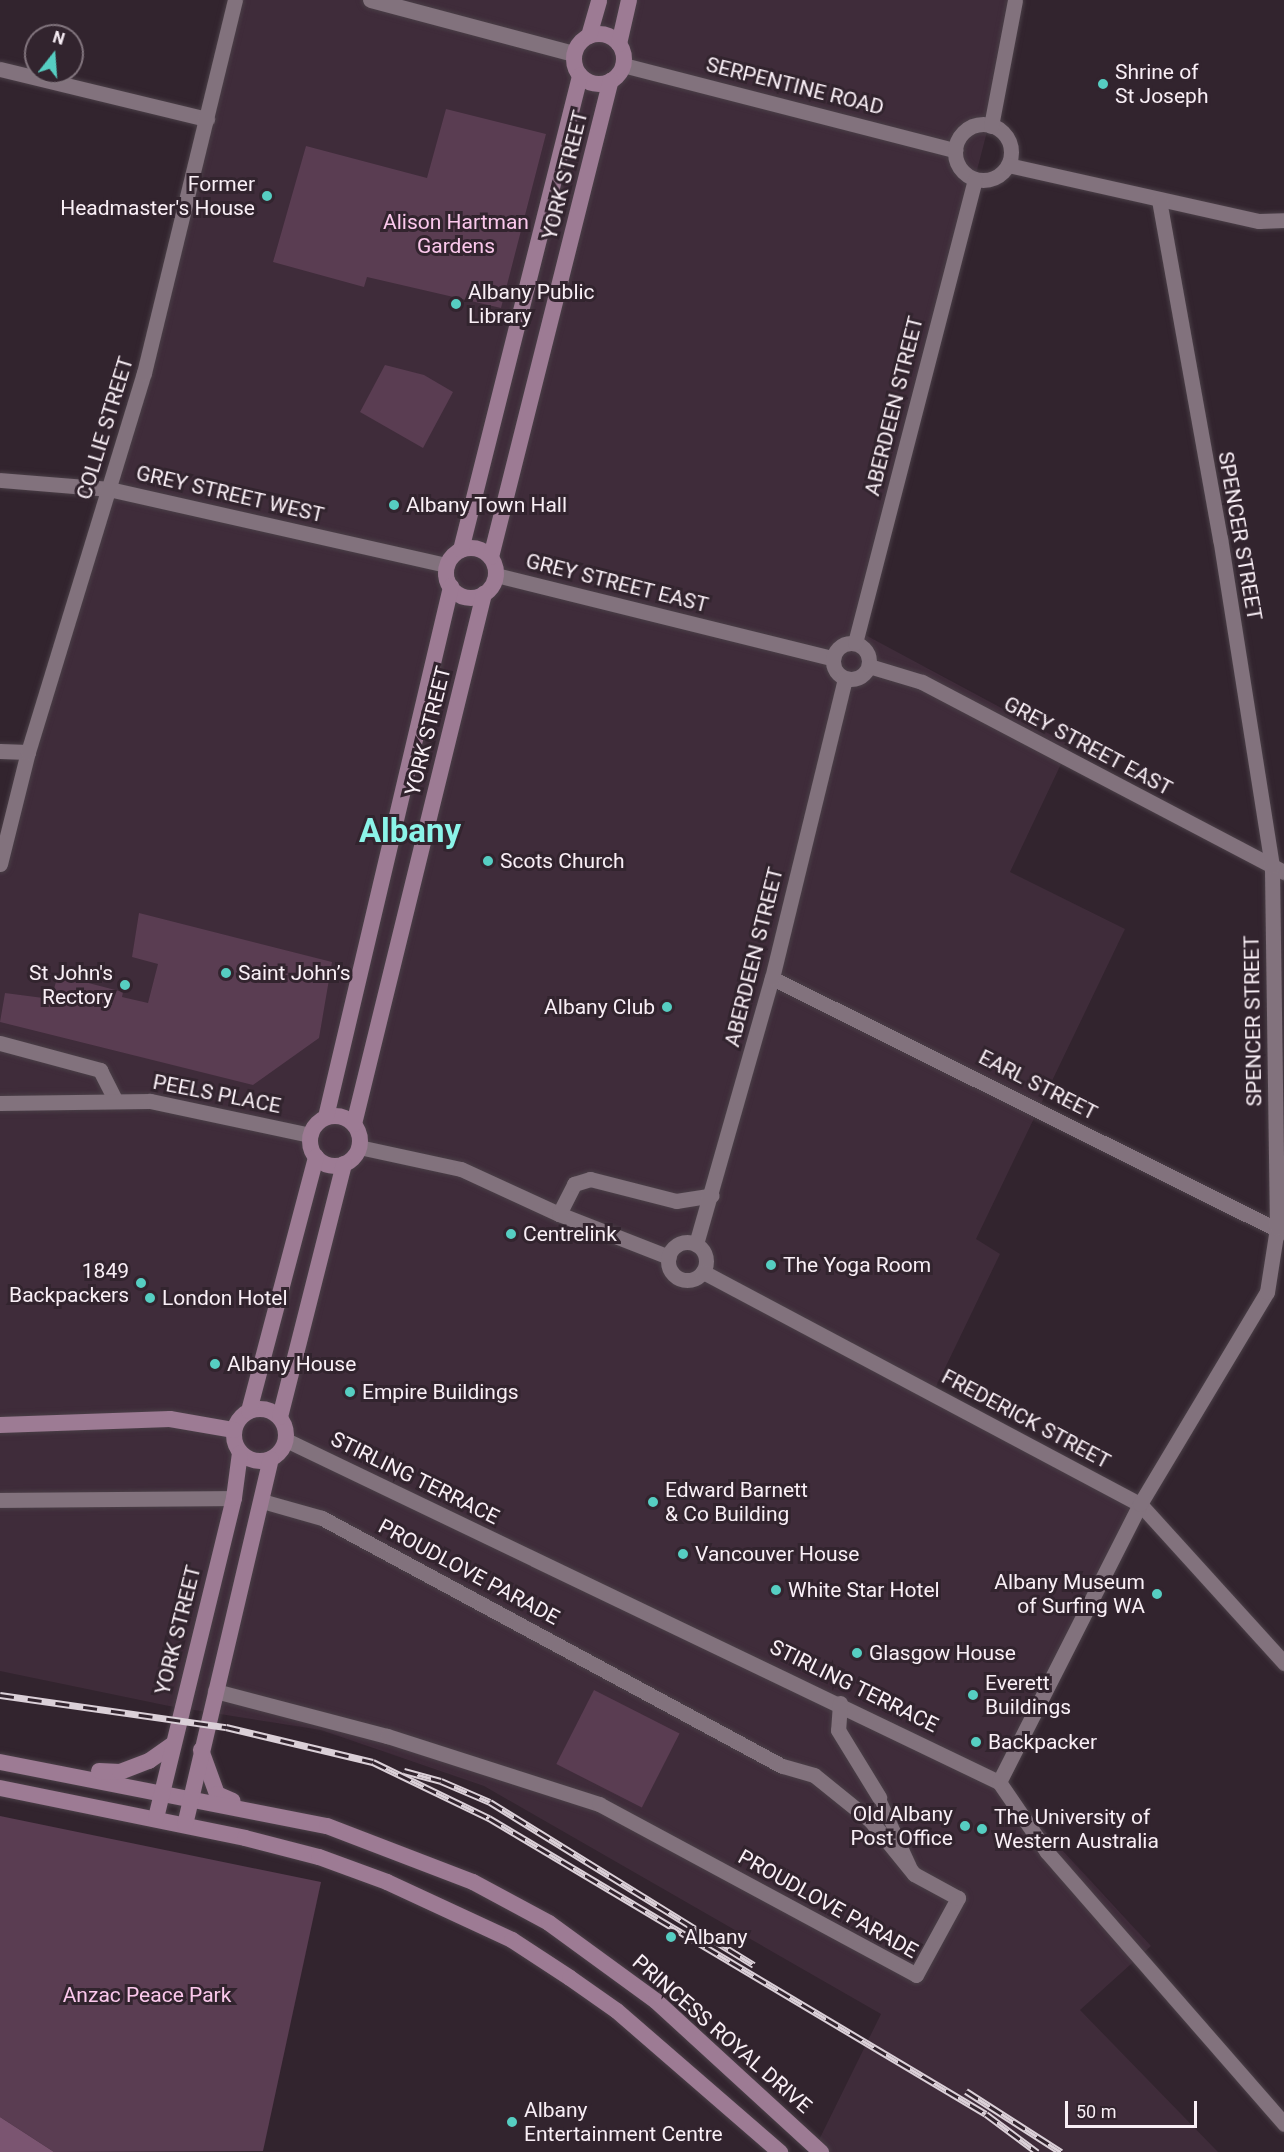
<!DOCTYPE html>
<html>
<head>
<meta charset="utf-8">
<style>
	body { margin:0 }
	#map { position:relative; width:1284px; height:2152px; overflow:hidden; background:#32242e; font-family:Roboto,sans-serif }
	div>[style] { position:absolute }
	.built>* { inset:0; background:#3f2c3a }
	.green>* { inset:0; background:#5a3d52; transform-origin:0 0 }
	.water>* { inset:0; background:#7b5571 }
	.roads { filter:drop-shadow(0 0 2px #4a3f47) drop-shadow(0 0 2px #4a3f47) }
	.pedestrian>* { height:12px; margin:-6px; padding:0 6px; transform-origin:6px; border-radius:6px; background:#82727d }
	.minor>* { height:15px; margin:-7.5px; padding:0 7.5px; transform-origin:7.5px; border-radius:7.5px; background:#82727d }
	.minor>.ring { margin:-7.5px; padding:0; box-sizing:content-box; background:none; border:15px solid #82727d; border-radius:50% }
	.tertiary>* { height:16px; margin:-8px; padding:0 8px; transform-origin:8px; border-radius:8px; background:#82727d }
	.secondary>* { height:16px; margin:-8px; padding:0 8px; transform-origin:8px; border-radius:8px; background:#9d7b94 }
	.secondary>.ring { margin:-8px; padding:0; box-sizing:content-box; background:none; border:16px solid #9d7b94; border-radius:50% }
	.rail>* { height:7px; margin-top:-3.5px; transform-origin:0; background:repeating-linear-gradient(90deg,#32242e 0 14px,#dbd0d8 0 28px); box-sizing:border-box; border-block:2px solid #dbd0d8 }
	.dots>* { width:16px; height:16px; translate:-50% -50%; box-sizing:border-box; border:3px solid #32242e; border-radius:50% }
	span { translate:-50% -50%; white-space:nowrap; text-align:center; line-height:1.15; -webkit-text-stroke:6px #32242e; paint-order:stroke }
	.poi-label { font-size:21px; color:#f9eff6 }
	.left { translate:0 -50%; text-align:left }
	.right { translate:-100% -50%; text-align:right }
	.street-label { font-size:21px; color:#f9eff6 }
	.park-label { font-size:21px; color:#fbc8ec }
	.town-label { font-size:33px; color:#8bf4e9; font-weight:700 }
	.north { position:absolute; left:24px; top:24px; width:60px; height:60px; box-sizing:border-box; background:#32242e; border:2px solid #82757e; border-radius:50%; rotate:17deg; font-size:16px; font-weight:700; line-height:24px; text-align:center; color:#f9eff6 }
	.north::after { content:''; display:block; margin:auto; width:21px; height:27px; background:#56cec2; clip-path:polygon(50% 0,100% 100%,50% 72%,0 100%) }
	.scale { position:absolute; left:1065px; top:2101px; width:132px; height:27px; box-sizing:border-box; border:3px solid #f9eff6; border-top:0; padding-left:8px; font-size:18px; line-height:21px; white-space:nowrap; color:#f9eff6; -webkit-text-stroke:4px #32242e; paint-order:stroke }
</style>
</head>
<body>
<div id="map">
	<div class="built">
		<div style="clip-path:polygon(234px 0,1021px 0,858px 631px,1070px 745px,1010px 872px,1125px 929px,976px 1239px,1000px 1254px,933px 1393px,1140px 1504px,999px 1782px,1151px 1946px,1080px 2010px,1218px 2152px,821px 2152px,816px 2146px,881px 2014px,484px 1786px,321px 1730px,169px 1706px,0 1671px,0 861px,109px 489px)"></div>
	</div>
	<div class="green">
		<div style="clip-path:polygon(446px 109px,546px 134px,501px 308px,367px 277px,364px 287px,273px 262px,306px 146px,427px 178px)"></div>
		<div style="clip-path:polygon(385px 365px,424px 375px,453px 392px,423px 448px,360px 412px)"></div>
		<div style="clip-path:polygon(139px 913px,332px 962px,319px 1038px,253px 1085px,0 1022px,5px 993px,51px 999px,58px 975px,123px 992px,122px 997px,148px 1003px,158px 964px,132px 957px)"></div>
		<div style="left:594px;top:1690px;width:96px;height:83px;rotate:27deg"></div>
		<div style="clip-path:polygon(0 1816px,321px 1882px,263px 2151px,54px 2152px,0 2117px)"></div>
	</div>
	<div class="water">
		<div style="clip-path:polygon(0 2117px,54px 2152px,0 2152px)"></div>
	</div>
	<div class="roads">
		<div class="pedestrian">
			<div style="left:879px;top:1797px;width:77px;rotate:65.4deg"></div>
		</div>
		<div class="minor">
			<div style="left:623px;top:65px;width:343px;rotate:14.4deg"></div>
			<div style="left:0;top:69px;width:213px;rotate:13.6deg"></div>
			<div class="ring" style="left:955px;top:124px;width:41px;height:41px"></div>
			<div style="left:991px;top:126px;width:128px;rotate:-79.2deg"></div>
			<div style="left:1008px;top:165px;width:257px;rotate:12.6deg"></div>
			<div style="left:1259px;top:221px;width:25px;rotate:-2deg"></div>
			<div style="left:0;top:480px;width:109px;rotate:4.7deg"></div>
			<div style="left:109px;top:489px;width:346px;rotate:12.7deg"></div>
			<div style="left:496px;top:575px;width:346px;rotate:13.9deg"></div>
			<div class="ring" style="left:833px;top:643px;width:21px;height:21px"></div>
			<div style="left:855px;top:643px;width:479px;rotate:-75.5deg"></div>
			<div style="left:869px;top:666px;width:55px;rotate:16.8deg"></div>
			<div style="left:922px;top:682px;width:409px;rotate:27.7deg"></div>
			<div style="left:0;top:751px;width:28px;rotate:2deg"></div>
			<div style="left:0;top:864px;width:115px;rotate:-76deg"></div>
			<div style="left:28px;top:752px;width:396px;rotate:-73deg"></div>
			<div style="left:144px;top:373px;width:384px;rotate:-76.3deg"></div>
			<div style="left:772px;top:978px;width:570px;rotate:26.48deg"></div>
			<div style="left:0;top:1043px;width:104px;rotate:15.1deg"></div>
			<div style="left:100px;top:1070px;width:34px;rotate:63deg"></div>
			<div style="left:0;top:1103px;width:150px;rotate:-0.8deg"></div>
			<div style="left:150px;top:1101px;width:164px;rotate:12deg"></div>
			<div style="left:359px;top:1147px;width:104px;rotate:12.2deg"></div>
			<div style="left:461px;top:1169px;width:108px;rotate:24.7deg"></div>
			<div style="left:559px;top:1214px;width:118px;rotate:21.4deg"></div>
			<div style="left:559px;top:1214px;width:34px;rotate:-63deg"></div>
			<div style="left:574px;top:1184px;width:17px;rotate:-17deg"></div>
			<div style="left:590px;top:1179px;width:89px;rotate:14.3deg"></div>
			<div style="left:676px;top:1201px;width:36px;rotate:-9deg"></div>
			<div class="ring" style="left:668px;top:1242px;width:23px;height:23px"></div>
			<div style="left:696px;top:1244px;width:277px;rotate:-74.1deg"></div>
			<div style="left:772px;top:978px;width:308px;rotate:-76.3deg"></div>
			<div style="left:703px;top:1272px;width:495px;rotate:28deg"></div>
			<div style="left:1140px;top:1504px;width:215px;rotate:47.8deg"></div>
			<div style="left:286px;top:1440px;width:791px;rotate:25.63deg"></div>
			<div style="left:999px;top:1782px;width:85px;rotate:55.6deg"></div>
			<div style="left:1047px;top:1852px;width:361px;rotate:48.9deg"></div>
			<div style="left:0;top:1500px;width:234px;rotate:-0.5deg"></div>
			<div style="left:215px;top:1691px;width:178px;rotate:14.7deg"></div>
			<div style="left:387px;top:1736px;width:223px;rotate:17.8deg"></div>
			<div style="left:599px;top:1804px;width:360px;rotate:28.3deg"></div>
			<div style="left:916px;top:1975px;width:88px;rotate:-61.4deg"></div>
			<div style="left:958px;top:1898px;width:50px;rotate:-151.4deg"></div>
			<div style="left:914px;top:1874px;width:68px;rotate:-129.1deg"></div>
			<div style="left:871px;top:1821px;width:73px;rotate:-141.1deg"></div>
			<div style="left:814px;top:1775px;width:33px;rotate:-164deg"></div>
			<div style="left:782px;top:1766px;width:523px;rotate:-151.67deg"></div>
			<div style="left:322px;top:1518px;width:62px;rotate:-164.2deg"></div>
			<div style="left:840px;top:1703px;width:27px;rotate:94deg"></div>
			<div style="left:838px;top:1730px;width:79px;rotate:58.5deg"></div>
			<div style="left:999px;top:1782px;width:312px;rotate:-63.1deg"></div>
			<div style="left:1140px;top:1504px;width:247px;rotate:-59.1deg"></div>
			<div style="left:1267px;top:1292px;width:65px;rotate:-81.1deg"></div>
			<div style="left:1277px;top:1228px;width:362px;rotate:-90.8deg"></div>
			<div style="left:1272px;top:866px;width:331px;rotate:-99deg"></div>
			<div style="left:1220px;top:539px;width:345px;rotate:-100.2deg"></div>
		</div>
		<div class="tertiary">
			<div style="left:371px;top:0;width:210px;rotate:14.9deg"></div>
		</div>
		<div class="secondary">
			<div class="ring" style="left:574px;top:34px;width:34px;height:34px"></div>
			<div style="left:589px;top:36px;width:37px;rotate:-74deg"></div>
			<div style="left:619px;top:44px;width:45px;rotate:-77.2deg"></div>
			<div class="ring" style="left:446px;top:548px;width:34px;height:34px"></div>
			<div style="left:461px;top:550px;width:489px;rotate:-75.9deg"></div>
			<div style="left:491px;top:557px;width:491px;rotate:-75.9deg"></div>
			<div class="ring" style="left:310px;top:1116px;width:34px;height:34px"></div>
			<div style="left:326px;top:1117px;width:545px;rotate:-76.73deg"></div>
			<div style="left:354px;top:1124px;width:546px;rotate:-76.22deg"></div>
			<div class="ring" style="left:234px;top:1409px;width:36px;height:36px"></div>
			<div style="left:249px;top:1411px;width:263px;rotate:-75.2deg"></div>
			<div style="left:280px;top:1417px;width:261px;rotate:-75.8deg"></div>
			<div style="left:0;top:1425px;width:170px;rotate:-2deg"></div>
			<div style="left:170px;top:1419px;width:65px;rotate:9.8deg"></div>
			<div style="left:201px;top:1750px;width:47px;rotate:70deg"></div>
			<div style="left:217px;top:1794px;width:17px;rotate:24deg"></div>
			<div style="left:0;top:1762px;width:333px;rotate:11.1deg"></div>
			<div style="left:327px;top:1826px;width:156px;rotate:21deg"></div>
			<div style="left:473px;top:1882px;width:86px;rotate:28.3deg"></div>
			<div style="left:549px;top:1923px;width:132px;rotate:36.1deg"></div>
			<div style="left:656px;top:2001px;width:224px;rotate:42.5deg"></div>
			<div style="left:99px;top:1771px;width:21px;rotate:3deg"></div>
			<div style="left:120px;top:1772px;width:31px;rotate:-21deg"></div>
			<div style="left:149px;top:1761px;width:29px;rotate:-35deg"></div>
			<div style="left:0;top:1788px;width:250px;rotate:11.5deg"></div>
			<div style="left:245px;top:1838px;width:76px;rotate:14.4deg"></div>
			<div style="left:319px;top:1857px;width:72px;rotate:20.2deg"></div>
			<div style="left:387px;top:1882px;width:138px;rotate:24.9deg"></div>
			<div style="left:512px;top:1940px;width:69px;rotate:33.2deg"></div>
			<div style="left:570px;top:1978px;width:57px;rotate:35.1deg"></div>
			<div style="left:617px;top:2011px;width:216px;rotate:40.9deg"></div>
			<div style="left:156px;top:1818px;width:329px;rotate:-76.3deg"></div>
			<div style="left:234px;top:1498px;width:45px;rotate:-82.4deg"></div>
			<div style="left:185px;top:1825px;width:376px;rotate:-76.8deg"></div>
		</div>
	</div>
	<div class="rail">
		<div style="left:0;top:1695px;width:228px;rotate:8.1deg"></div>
		<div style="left:226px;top:1727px;width:151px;rotate:13.4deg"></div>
		<div style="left:373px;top:1762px;width:129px;rotate:25.8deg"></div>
		<div style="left:489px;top:1818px;width:578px;rotate:30.78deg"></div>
		<div style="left:986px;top:2114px;width:64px;rotate:36.7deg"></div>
		<div style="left:404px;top:1771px;width:38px;rotate:15deg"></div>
		<div style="left:441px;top:1781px;width:53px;rotate:23.2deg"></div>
		<div style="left:490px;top:1802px;width:310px;rotate:31.7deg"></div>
		<div style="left:966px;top:2091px;width:113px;rotate:32.7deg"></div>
	</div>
	<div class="dots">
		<div style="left:1103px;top:84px;background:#56cec2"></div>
		<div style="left:267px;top:196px;background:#56cec2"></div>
		<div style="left:456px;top:304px;background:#56cec2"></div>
		<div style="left:394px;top:505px;background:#56cec2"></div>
		<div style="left:488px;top:861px;background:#56cec2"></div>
		<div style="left:226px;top:973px;background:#56cec2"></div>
		<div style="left:125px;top:985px;background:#56cec2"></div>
		<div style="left:667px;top:1007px;background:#56cec2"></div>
		<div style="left:511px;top:1234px;background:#56cec2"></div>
		<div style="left:771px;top:1265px;background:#56cec2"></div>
		<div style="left:141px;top:1283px;background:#56cec2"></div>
		<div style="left:150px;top:1298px;background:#56cec2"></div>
		<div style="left:215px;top:1364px;background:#56cec2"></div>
		<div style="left:350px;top:1392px;background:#56cec2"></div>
		<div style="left:653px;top:1502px;background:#56cec2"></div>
		<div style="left:683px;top:1554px;background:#56cec2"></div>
		<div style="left:776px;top:1590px;background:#56cec2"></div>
		<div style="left:1157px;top:1594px;background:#56cec2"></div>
		<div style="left:857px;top:1653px;background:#56cec2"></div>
		<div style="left:973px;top:1695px;background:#56cec2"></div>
		<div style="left:976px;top:1742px;background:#56cec2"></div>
		<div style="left:965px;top:1826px;background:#56cec2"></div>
		<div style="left:982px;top:1829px;background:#56cec2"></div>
		<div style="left:671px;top:1937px;background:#56cec2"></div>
		<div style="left:512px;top:2122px;background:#56cec2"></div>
	</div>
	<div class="poi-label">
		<span class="left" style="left:1115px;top:84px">Shrine of<br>St Joseph</span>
		<span class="right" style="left:255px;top:196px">Former<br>Headmaster's House</span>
		<span class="left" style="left:468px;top:304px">Albany Public<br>Library</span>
		<span class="left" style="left:406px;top:505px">Albany Town Hall</span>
		<span class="left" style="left:500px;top:861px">Scots Church</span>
		<span class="right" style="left:113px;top:985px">St John's<br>Rectory</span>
		<span class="left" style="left:238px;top:973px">Saint John’s</span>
		<span class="right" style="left:655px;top:1007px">Albany Club</span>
		<span class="left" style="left:523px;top:1234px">Centrelink</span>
		<span class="left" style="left:783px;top:1265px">The Yoga Room</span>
		<span class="right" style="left:129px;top:1283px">1849<br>Backpackers</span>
		<span class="left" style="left:162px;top:1298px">London Hotel</span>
		<span class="left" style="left:227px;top:1364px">Albany House</span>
		<span class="left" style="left:362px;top:1392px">Empire Buildings</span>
		<span class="left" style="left:665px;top:1502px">Edward Barnett<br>&amp; Co Building</span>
		<span class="left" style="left:695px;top:1554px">Vancouver House</span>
		<span class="right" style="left:1145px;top:1594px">Albany Museum<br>of Surfing WA</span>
		<span class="left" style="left:788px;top:1590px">White Star Hotel</span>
		<span class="left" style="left:869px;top:1653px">Glasgow House</span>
		<span class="left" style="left:985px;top:1695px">Everett<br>Buildings</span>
		<span class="left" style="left:988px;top:1742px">Backpacker</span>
		<span class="right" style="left:953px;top:1826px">Old Albany<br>Post Office</span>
		<span class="left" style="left:994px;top:1829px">The University of<br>Western Australia</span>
		<span class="left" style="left:684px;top:1937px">Albany</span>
		<span class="left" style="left:524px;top:2122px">Albany<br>Entertainment Centre</span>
	</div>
	<div class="street-label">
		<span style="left:795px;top:86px;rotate:14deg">SERPENTINE ROAD</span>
		<span style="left:565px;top:175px;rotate:-76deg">YORK STREET</span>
		<span style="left:894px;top:406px;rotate:-76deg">ABERDEEN STREET</span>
		<span style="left:105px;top:428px;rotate:-73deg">COLLIE STREET</span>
		<span style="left:230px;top:494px;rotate:13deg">GREY STREET WEST</span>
		<span style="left:1240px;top:536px;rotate:80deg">SPENCER STREET</span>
		<span style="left:617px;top:583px;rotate:14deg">GREY STREET EAST</span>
		<span style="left:428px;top:731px;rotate:-76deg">YORK STREET</span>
		<span style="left:1088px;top:746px;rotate:28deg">GREY STREET EAST</span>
		<span style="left:754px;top:957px;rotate:-76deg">ABERDEEN STREET</span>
		<span style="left:1253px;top:1021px;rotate:-91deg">SPENCER STREET</span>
		<span style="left:1038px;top:1085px;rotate:27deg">EARL STREET</span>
		<span style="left:217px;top:1094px;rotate:11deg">PEELS PLACE</span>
		<span style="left:1026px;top:1419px;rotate:28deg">FREDERICK STREET</span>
		<span style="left:415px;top:1478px;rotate:26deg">STIRLING TERRACE</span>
		<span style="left:469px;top:1572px;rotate:28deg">PROUDLOVE PARADE</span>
		<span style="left:178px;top:1630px;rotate:-76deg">YORK STREET</span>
		<span style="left:854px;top:1686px;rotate:26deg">STIRLING TERRACE</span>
		<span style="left:828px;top:1904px;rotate:29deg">PROUDLOVE PARADE</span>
		<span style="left:722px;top:2034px;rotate:41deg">PRINCESS ROYAL DRIVE</span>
	</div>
	<div class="park-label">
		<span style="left:456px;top:234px">Alison Hartman<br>Gardens</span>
		<span style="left:147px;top:1995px">Anzac Peace Park</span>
	</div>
	<div class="town-label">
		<span style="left:410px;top:831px">Albany</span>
	</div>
	<div class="north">N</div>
	<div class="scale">50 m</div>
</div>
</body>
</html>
